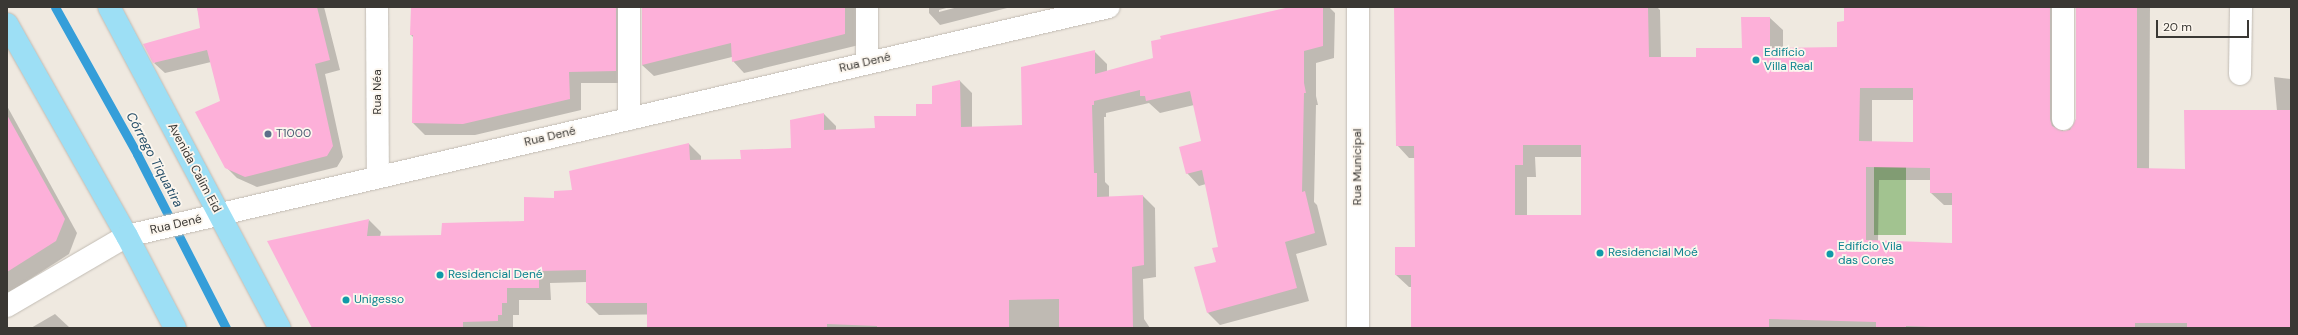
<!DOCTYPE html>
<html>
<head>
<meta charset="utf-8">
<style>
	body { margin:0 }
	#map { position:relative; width:2298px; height:335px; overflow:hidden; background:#efe9e0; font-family:"DM Sans",sans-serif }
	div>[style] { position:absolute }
	.green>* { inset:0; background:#a2c390; transform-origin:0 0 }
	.shadow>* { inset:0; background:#0003 }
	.stream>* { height:9px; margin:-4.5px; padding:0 4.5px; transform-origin:4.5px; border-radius:4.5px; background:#359ed9 }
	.building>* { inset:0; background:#fdb0d9 }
	.roads { filter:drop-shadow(0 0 1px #c2bcb4) drop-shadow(0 0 1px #c2bcb4) }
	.minor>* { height:22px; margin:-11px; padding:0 11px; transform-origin:11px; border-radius:11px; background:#fff }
	.major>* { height:22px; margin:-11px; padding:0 11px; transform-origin:11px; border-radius:11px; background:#9ddff5 }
	.dots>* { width:11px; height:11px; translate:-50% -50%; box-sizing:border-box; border:2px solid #fcf6ee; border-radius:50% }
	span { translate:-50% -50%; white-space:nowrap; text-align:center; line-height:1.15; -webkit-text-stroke:3.5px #fcf6ee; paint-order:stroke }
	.culture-label { font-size:12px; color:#0d838f }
	.left { translate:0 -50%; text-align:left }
	.street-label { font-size:12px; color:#3a3834 }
	.service-label { font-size:12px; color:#4e5e75 }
	.water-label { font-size:13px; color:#264f69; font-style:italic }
	.frame { position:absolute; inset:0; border:8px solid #3a3834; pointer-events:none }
	.scale { position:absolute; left:2156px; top:20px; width:93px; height:18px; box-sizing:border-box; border:2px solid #3a3834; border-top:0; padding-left:5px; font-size:12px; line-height:14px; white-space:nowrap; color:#3a3834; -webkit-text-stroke:3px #fcf6ee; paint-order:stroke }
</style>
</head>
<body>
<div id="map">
	<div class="green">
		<div style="left:1906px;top:167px;width:68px;height:32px;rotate:90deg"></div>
	</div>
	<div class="shadow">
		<div style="clip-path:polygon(197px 7px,324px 7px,340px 70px,325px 74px,343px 157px,337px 167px,257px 187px,237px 178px,226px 167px,221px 101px,211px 62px,165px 73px,154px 63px,202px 28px)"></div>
		<div style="clip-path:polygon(412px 7px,639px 7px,628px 83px,581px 83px,581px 110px,475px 135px,425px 135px,413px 123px,414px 38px,411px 35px)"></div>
		<div style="clip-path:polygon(642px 7px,860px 7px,859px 45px,744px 73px,733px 61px,732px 57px,654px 76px,642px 65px)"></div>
		<div style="clip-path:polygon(929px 7px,950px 7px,939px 10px,939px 12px,958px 7px,1011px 7px,940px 25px,929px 13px)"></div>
		<div style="clip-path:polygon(1295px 7px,1329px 7px,1335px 13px,1334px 58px,1316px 63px,1316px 96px,1318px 105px,1316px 105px,1314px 202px,1317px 205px,1327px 245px,1296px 254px,1309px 301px,1220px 325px,1208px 313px,1219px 248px,1206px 184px,1199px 186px,1187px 173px,1202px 141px,1194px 105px,1160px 113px,1149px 103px,1106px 113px,1106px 117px,1104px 117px,1105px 182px,1109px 186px,1109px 198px,1143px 196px,1155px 208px,1156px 277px,1143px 279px,1144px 319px,1150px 328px,744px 328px,775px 313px,599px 315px,587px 303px,587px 282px,550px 283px,551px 300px,519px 300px,519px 315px,513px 315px,513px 327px,510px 328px,313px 328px,369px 220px,381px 232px,380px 237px,442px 236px,525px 222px,555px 200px,574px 191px,570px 172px,689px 144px,701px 156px,701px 161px,742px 160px,792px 149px,824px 114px,836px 126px,836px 130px,876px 129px,917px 117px,960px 81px,972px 93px,972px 128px,1023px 126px,1094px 51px,1107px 64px,1107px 72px,1154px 59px)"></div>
		<div style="clip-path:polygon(evenodd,1395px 7px,1657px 7px,1660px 10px,1661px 58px,1697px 58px,1743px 49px,1770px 18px,1783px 30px,1783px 48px,1838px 48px,1845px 22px,1845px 7px,2072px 7px,2063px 20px,2063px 133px,2074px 126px,2076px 119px,2076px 7px,2150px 7px,2149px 169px,2186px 170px,2277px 111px,2274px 77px,2291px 79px,2291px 328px,1412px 328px,1412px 287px,1409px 287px,1396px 275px,1416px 248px,1416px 158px,1409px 158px,1397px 145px,1395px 7px,1872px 100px,1914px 100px,1914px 143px,1872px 142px,1872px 100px,1395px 7px,1535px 157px,1582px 157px,1582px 216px,1527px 216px,1527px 177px,1536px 177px,1535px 157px,1395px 7px,1879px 180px,1931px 180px,1931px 193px,1944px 205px,1953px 205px,1953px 244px,1878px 242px,1879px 180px)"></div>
		<div style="clip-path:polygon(7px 106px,77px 233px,69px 254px,7px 294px)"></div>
		<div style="clip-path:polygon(55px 314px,70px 328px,31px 328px)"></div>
	</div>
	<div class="stream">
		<div style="left:55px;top:7px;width:168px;rotate:60.8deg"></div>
		<div style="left:137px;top:154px;width:195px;rotate:62.9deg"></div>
	</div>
	<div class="building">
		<div style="clip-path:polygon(197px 7px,317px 7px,330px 60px,315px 64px,333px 146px,327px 156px,245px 177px,225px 168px,195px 112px,220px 101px,207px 50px,153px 63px,143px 44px,200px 28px)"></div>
		<div style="clip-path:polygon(411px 7px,616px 7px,616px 71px,569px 72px,570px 99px,463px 124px,412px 123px,413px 35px,410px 35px)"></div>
		<div style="clip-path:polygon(642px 7px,845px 7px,845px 34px,732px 62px,731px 43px,642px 65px)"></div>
		<div style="clip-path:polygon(1290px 7px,1323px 7px,1323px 46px,1304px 51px,1304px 83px,1306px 93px,1304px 93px,1302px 192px,1305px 191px,1315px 233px,1285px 242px,1297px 288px,1207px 313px,1194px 267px,1216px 262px,1212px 248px,1218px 247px,1202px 170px,1186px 174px,1179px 147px,1201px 141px,1190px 91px,1146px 101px,1145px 96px,1140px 96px,1140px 90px,1094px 101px,1094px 105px,1092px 105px,1094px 173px,1097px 173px,1097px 197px,1143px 195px,1144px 265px,1132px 267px,1133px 328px,1059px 328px,1059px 299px,1009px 300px,1009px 328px,877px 328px,877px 326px,827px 324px,827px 328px,647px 328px,647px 303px,586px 303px,586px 270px,539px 271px,539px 288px,507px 288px,507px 303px,502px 303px,502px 315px,498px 315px,498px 321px,463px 322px,463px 328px,312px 328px,267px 241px,369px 219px,367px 236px,441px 235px,442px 223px,524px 221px,524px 197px,554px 198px,554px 191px,572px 190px,569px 171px,689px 143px,690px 160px,741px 159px,740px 150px,791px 148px,790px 120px,824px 113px,824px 130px,875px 128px,874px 116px,916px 116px,916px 104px,932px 104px,932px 86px,960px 80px,961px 127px,1022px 125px,1021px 67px,1095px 50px,1095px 74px,1153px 58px,1151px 41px,1161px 39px,1160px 36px)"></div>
		<div style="clip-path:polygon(evenodd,1394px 7px,1648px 7px,1649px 57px,1696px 57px,1696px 48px,1742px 48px,1741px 17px,1770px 17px,1770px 48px,1837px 47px,1837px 22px,1844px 21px,1844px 7px,2050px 7px,2050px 119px,2052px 126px,2063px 131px,2070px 130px,2076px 119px,2076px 7px,2137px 7px,2137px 168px,2185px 169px,2184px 110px,2291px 110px,2291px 328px,2187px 328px,2187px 323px,2135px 323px,2135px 328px,1955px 328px,1906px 326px,1906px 328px,1876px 328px,1876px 322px,1769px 319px,1769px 328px,1411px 328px,1411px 275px,1395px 275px,1395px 247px,1415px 247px,1414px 146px,1396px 146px,1394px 7px,1860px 88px,1913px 88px,1913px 142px,1859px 141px,1860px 88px,1394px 7px,1523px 145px,1581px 145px,1581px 215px,1515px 215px,1515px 165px,1523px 165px,1523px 145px,1394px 7px,1866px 167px,1930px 168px,1930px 193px,1952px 193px,1952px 243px,1866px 240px,1866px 167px)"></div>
		<div style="clip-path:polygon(7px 115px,65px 219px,56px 241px,7px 272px)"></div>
	</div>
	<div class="roads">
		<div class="minor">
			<div style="left:377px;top:7px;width:170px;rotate:89.7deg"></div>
			<div style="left:629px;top:7px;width:112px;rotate:90deg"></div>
			<div style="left:867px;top:7px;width:56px;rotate:90deg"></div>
			<div style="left:2240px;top:74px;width:67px;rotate:-89.1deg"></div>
			<div style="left:2063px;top:119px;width:112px;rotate:-90deg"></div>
			<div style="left:7px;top:306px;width:139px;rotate:-30.3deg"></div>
			<div style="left:127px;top:236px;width:1008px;rotate:-13.13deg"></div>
			<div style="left:1358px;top:328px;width:321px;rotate:-90deg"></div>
		</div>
		<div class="major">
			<div style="left:109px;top:7px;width:364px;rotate:62deg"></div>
			<div style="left:7px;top:24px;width:244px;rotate:60.5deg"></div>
			<div style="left:127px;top:236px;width:104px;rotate:62.4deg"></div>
		</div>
	</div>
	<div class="dots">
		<div style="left:1756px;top:60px;background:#0f9aa8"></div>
		<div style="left:268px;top:134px;background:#5c6f8a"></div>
		<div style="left:1600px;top:253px;background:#0f9aa8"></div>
		<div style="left:1830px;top:254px;background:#0f9aa8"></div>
		<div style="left:440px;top:275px;background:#0f9aa8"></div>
		<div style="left:346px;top:300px;background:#0f9aa8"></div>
	</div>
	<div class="culture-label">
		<span class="left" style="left:1764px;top:60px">Edifício<br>Villa Real</span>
		<span class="left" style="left:1838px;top:254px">Edifício Vila<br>das Cores</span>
		<span class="left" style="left:1608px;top:253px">Residencial Moé</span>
		<span class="left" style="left:448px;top:275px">Residencial Dené</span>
		<span class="left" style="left:354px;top:300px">Unigesso</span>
	</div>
	<div class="street-label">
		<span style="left:865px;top:63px;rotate:-13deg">Rua Dené</span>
		<span style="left:378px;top:92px;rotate:-90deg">Rua Néa</span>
		<span style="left:550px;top:137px;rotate:-13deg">Rua Dené</span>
		<span style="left:1358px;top:167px;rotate:-90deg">Rua Municipal</span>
		<span style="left:194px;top:168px;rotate:62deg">Avenida Calim Eid</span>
		<span style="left:176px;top:225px;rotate:-13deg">Rua Dené</span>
	</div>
	<div class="service-label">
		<span class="left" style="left:276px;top:134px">T1000</span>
	</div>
	<div class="water-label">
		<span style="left:154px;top:160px;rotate:62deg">Córrego Tiquatira</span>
	</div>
	<div class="frame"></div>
	<div class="scale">20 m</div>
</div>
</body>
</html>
